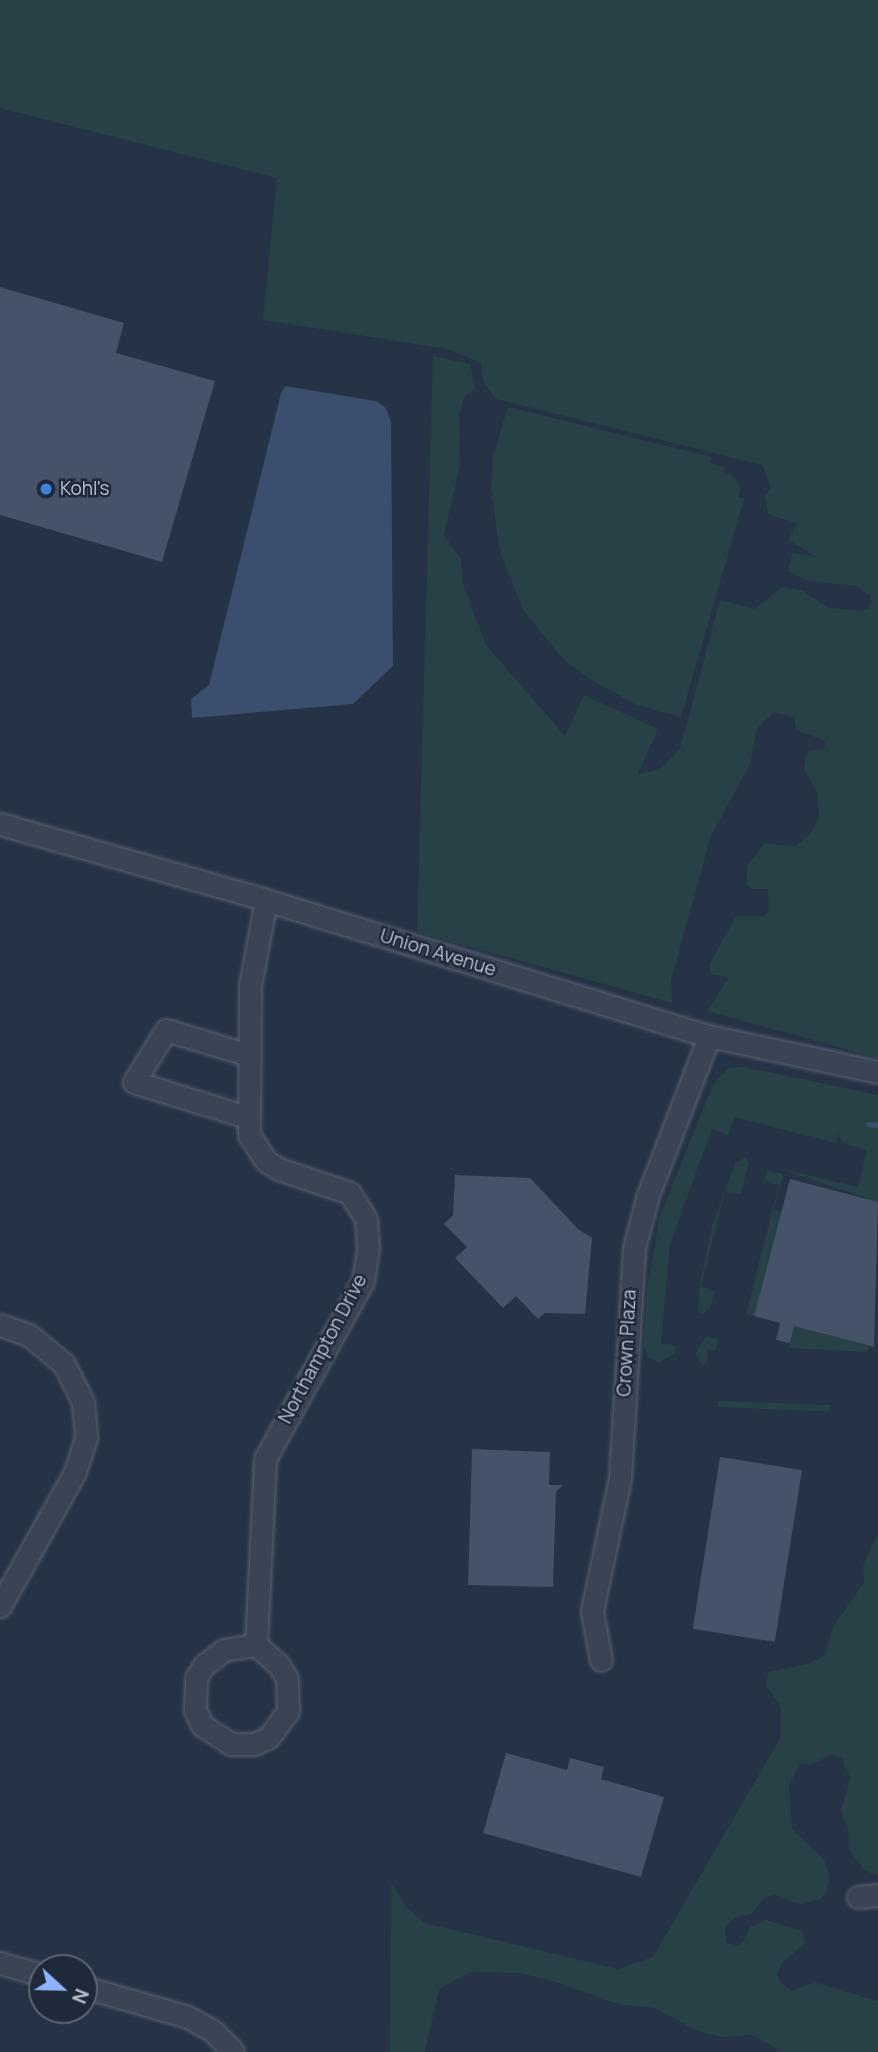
<!DOCTYPE html>
<html>
<head>
<meta charset="utf-8">
<style>
	body { margin:0 }
	#map { position:relative; width:878px; height:2052px; overflow:hidden; background:#263245; font-family:Manrope,sans-serif }
	div>[style] { position:absolute }
	.green>* { inset:0; background:#284146 }
	.water>* { inset:0; background:#3b4e6e }
	.stream>* { height:5px; margin:-2.5px; padding:0 2.5px; transform-origin:2.5px; border-radius:2.5px; background:#3b4e6e }
	.building>* { inset:0; background:#455267; transform-origin:0 0 }
	.roads { filter:drop-shadow(0 0 2px #596272) drop-shadow(0 0 2px #596272) }
	.minor>* { height:21px; margin:-10.5px; padding:0 10.5px; transform-origin:10.5px; border-radius:10.5px; background:#3b4454 }
	.dots>* { width:19px; height:19px; translate:-50% -50%; box-sizing:border-box; border:4px solid #1f293a; border-radius:50% }
	span { translate:-50% -50%; white-space:nowrap; text-align:center; line-height:1.15; -webkit-text-stroke:5px #1f293a; paint-order:stroke }
	.poi-label { font-size:19px; color:#b9c0ce }
	.left { translate:0 -50%; text-align:left }
	.street-label { font-size:19px; color:#b9c0ce }
	.north { position:absolute; left:28px; top:1954px; width:70px; height:70px; box-sizing:border-box; background:#1f293a; border:2px solid #5d6575; border-radius:50%; rotate:112deg; font-size:19px; font-weight:700; line-height:28px; text-align:center; color:#b9c0ce }
	.north::after { content:''; display:block; margin:auto; width:24px; height:32px; background:#8fb4fd; clip-path:polygon(50% 0,100% 100%,50% 72%,0 100%) }
</style>
</head>
<body>
<div id="map">
	<div class="green">
		<div style="clip-path:polygon(0 0,878px 0,878px 1058px,707px 1011px,729px 977px,711px 975px,709px 965px,736px 916px,765px 916px,769px 910px,768px 889px,751px 889px,746px 883px,748px 864px,765px 843px,796px 846px,812px 832px,819px 817px,817px 792px,804px 769px,807px 751px,824px 749px,826px 741px,796px 730px,794px 717px,774px 712px,757px 729px,750px 764px,711px 836px,671px 980px,672px 1003px,417px 932px,433px 356px,470px 364px,475px 388px,465px 396px,459px 413px,460px 464px,444px 536px,461px 559px,463px 584px,486px 645px,565px 736px,584px 695px,658px 729px,638px 774px,661px 769px,680px 749px,720px 600px,755px 609px,782px 587px,801px 590px,829px 608px,862px 611px,870px 607px,871px 596px,856px 586px,807px 581px,788px 571px,792px 553px,815px 556px,788px 540px,797px 524px,768px 514px,765px 496px,771px 488px,762px 465px,496px 399px,483px 381px,481px 363px,448px 349px,263px 320px,277px 178px,0 108px)"></div>
		<div style="clip-path:polygon(508px 407px,712px 457px,710px 463px,725px 467px,723px 473px,733px 475px,740px 489px,738px 497px,744px 499px,681px 717px,635px 704px,588px 678px,564px 660px,524px 611px,500px 552px,491px 490px,493px 456px)"></div>
		<div style="clip-path:polygon(744px 1067px,878px 1095px,878px 1202px,774px 1167px,858px 1187px,867px 1151px,842px 1142px,838px 1132px,836px 1143px,734px 1117px,728px 1135px,712px 1129px,670px 1244px,661px 1344px,675px 1345px,675px 1353px,659px 1363px,648px 1357px,644px 1347px,647px 1290px,660px 1215px,713px 1085px,728px 1068px)"></div>
		<div style="clip-path:polygon(745px 1158px,749px 1162px,741px 1194px,725px 1192px,701px 1286px,715px 1292px,710px 1309px,702px 1314px,698px 1311px,699px 1289px,712px 1226px,736px 1162px)"></div>
		<div style="clip-path:polygon(767px 1170px,783px 1174px,774px 1210px,781px 1212px,754px 1316px,746px 1314px,779px 1185px,764px 1181px)"></div>
		<div style="clip-path:polygon(794px 1326px,869px 1346px,867px 1352px,789px 1348px)"></div>
		<div style="clip-path:polygon(706px 1337px,718px 1339px,716px 1350px,707px 1350px,707px 1363px,703px 1365px,695px 1354px)"></div>
		<div style="clip-path:polygon(718px 1401px,831px 1405px,831px 1412px,718px 1407px)"></div>
		<div style="clip-path:polygon(878px 1534px,878px 1876px,864px 1870px,849px 1849px,849px 1832px,841px 1811px,850px 1778px,842px 1758px,831px 1755px,813px 1764px,800px 1764px,789px 1785px,792px 1829px,824px 1860px,830px 1875px,827px 1891px,821px 1899px,799px 1904px,774px 1895px,763px 1899px,752px 1914px,736px 1917px,725px 1927px,726px 1942px,734px 1946px,743px 1943px,750px 1927px,766px 1920px,802px 1931px,805px 1943px,782px 1963px,777px 1975px,782px 1984px,792px 1991px,814px 1982px,878px 2001px,878px 2052px,782px 2052px,753px 2035px,724px 2037px,697px 2031px,655px 2008px,618px 2004px,556px 1982px,520px 1973px,470px 1972px,439px 1989px,425px 2052px,390px 2052px,391px 1883px,407px 1908px,425px 1923px,618px 1969px,653px 1957px,781px 1737px,781px 1707px,766px 1686px,768px 1672px,808px 1664px,824px 1656px,834px 1625px,864px 1583px,863px 1565px)"></div>
	</div>
	<div class="water">
		<div style="clip-path:polygon(286px 386px,376px 401px,386px 408px,391px 422px,393px 666px,353px 704px,192px 718px,191px 699px,209px 685px,281px 393px)"></div>
	</div>
	<div class="stream">
		<div style="left:868px;top:1124px;width:10px;rotate:6deg"></div>
	</div>
	<div class="building">
		<div style="clip-path:polygon(0 287px,124px 323px,116px 353px,215px 381px,162px 562px,0 515px)"></div>
		<div style="clip-path:polygon(455px 1175px,530px 1178px,578px 1229px,592px 1238px,585px 1314px,545px 1313px,538px 1319px,516px 1296px,503px 1308px,455px 1258px,467px 1247px,444px 1224px,453px 1215px)"></div>
		<div style="clip-path:polygon(790px 1179px,878px 1202px,874px 1347px,794px 1326px,790px 1343px,776px 1340px,780px 1323px,754px 1316px)"></div>
		<div style="clip-path:polygon(472px 1449px,550px 1452px,549px 1485px,563px 1485px,556px 1492px,553px 1587px,468px 1585px)"></div>
		<div style="left:720px;top:1457px;width:83px;height:174px;rotate:9deg"></div>
		<div style="clip-path:polygon(506px 1753px,567px 1770px,570px 1758px,604px 1767px,601px 1779px,664px 1797px,641px 1877px,483px 1833px)"></div>
	</div>
	<div class="roads">
		<div class="minor">
			<div style="left:0;top:824px;width:277px;rotate:15.9deg"></div>
			<div style="left:266px;top:900px;width:463px;rotate:17.1deg"></div>
			<div style="left:709px;top:1036px;width:173px;rotate:12deg"></div>
			<div style="left:247px;top:1117px;width:118px;rotate:-162.8deg"></div>
			<div style="left:134px;top:1082px;width:61px;rotate:-58.4deg"></div>
			<div style="left:166px;top:1030px;width:87px;rotate:16.8deg"></div>
			<div style="left:0;top:1325px;width:31px;rotate:19deg"></div>
			<div style="left:29px;top:1335px;width:45px;rotate:39.6deg"></div>
			<div style="left:64px;top:1364px;width:42px;rotate:63.4deg"></div>
			<div style="left:83px;top:1402px;width:36px;rotate:85deg"></div>
			<div style="left:86px;top:1438px;width:36px;rotate:108deg"></div>
			<div style="left:75px;top:1472px;width:154px;rotate:119.2deg"></div>
			<div style="left:256px;top:1645px;width:186px;rotate:-87.2deg"></div>
			<div style="left:265px;top:1459px;width:203px;rotate:-61.2deg"></div>
			<div style="left:363px;top:1281px;width:33px;rotate:-81deg"></div>
			<div style="left:368px;top:1248px;width:29px;rotate:-94deg"></div>
			<div style="left:366px;top:1219px;width:31px;rotate:-122deg"></div>
			<div style="left:350px;top:1193px;width:75px;rotate:-161.3deg"></div>
			<div style="left:279px;top:1169px;width:15px;rotate:-148deg"></div>
			<div style="left:266px;top:1161px;width:31px;rotate:-123deg"></div>
			<div style="left:249px;top:1135px;width:149px;rotate:-89.6deg"></div>
			<div style="left:250px;top:986px;width:87px;rotate:-79.5deg"></div>
			<div style="left:256px;top:1645px;width:30px;rotate:41deg"></div>
			<div style="left:279px;top:1665px;width:16px;rotate:60deg"></div>
			<div style="left:287px;top:1679px;width:32px;rotate:88deg"></div>
			<div style="left:288px;top:1711px;width:32px;rotate:126deg"></div>
			<div style="left:269px;top:1737px;width:17px;rotate:155deg"></div>
			<div style="left:254px;top:1744px;width:23px;rotate:180deg"></div>
			<div style="left:231px;top:1744px;width:35px;rotate:-147deg"></div>
			<div style="left:202px;top:1725px;width:17px;rotate:-115deg"></div>
			<div style="left:195px;top:1710px;width:32px;rotate:-88deg"></div>
			<div style="left:196px;top:1678px;width:15px;rotate:-58deg"></div>
			<div style="left:204px;top:1665px;width:25px;rotate:-37deg"></div>
			<div style="left:224px;top:1650px;width:32px;rotate:-9deg"></div>
			<div style="left:601px;top:1660px;width:50px;rotate:-100.4deg"></div>
			<div style="left:592px;top:1611px;width:136px;rotate:-78.1deg"></div>
			<div style="left:620px;top:1478px;width:230px;rotate:-86.5deg"></div>
			<div style="left:634px;top:1248px;width:55px;rotate:-75.2deg"></div>
			<div style="left:648px;top:1195px;width:170px;rotate:-69deg"></div>
			<div style="left:858px;top:1897px;width:20px;rotate:-6deg"></div>
			<div style="left:0;top:1963px;width:44px;rotate:15.9deg"></div>
			<div style="left:84px;top:1987px;width:108px;rotate:16.1deg"></div>
			<div style="left:188px;top:2017px;width:29px;rotate:29deg"></div>
			<div style="left:213px;top:2031px;width:29px;rotate:46deg"></div>
		</div>
	</div>
	<div class="dots">
		<div style="left:46px;top:489px;background:#3f7fe0"></div>
	</div>
	<div class="poi-label">
		<span class="left" style="left:60px;top:489px">Kohl's</span>
	</div>
	<div class="street-label">
		<span style="left:438px;top:953px;rotate:17deg">Union Avenue</span>
		<span style="left:627px;top:1343px;rotate:-87deg">Crown Plaza</span>
		<span style="left:323px;top:1349px;rotate:-62deg">Northampton Drive</span>
	</div>
	<div class="north">N</div>
</div>
</body>
</html>
